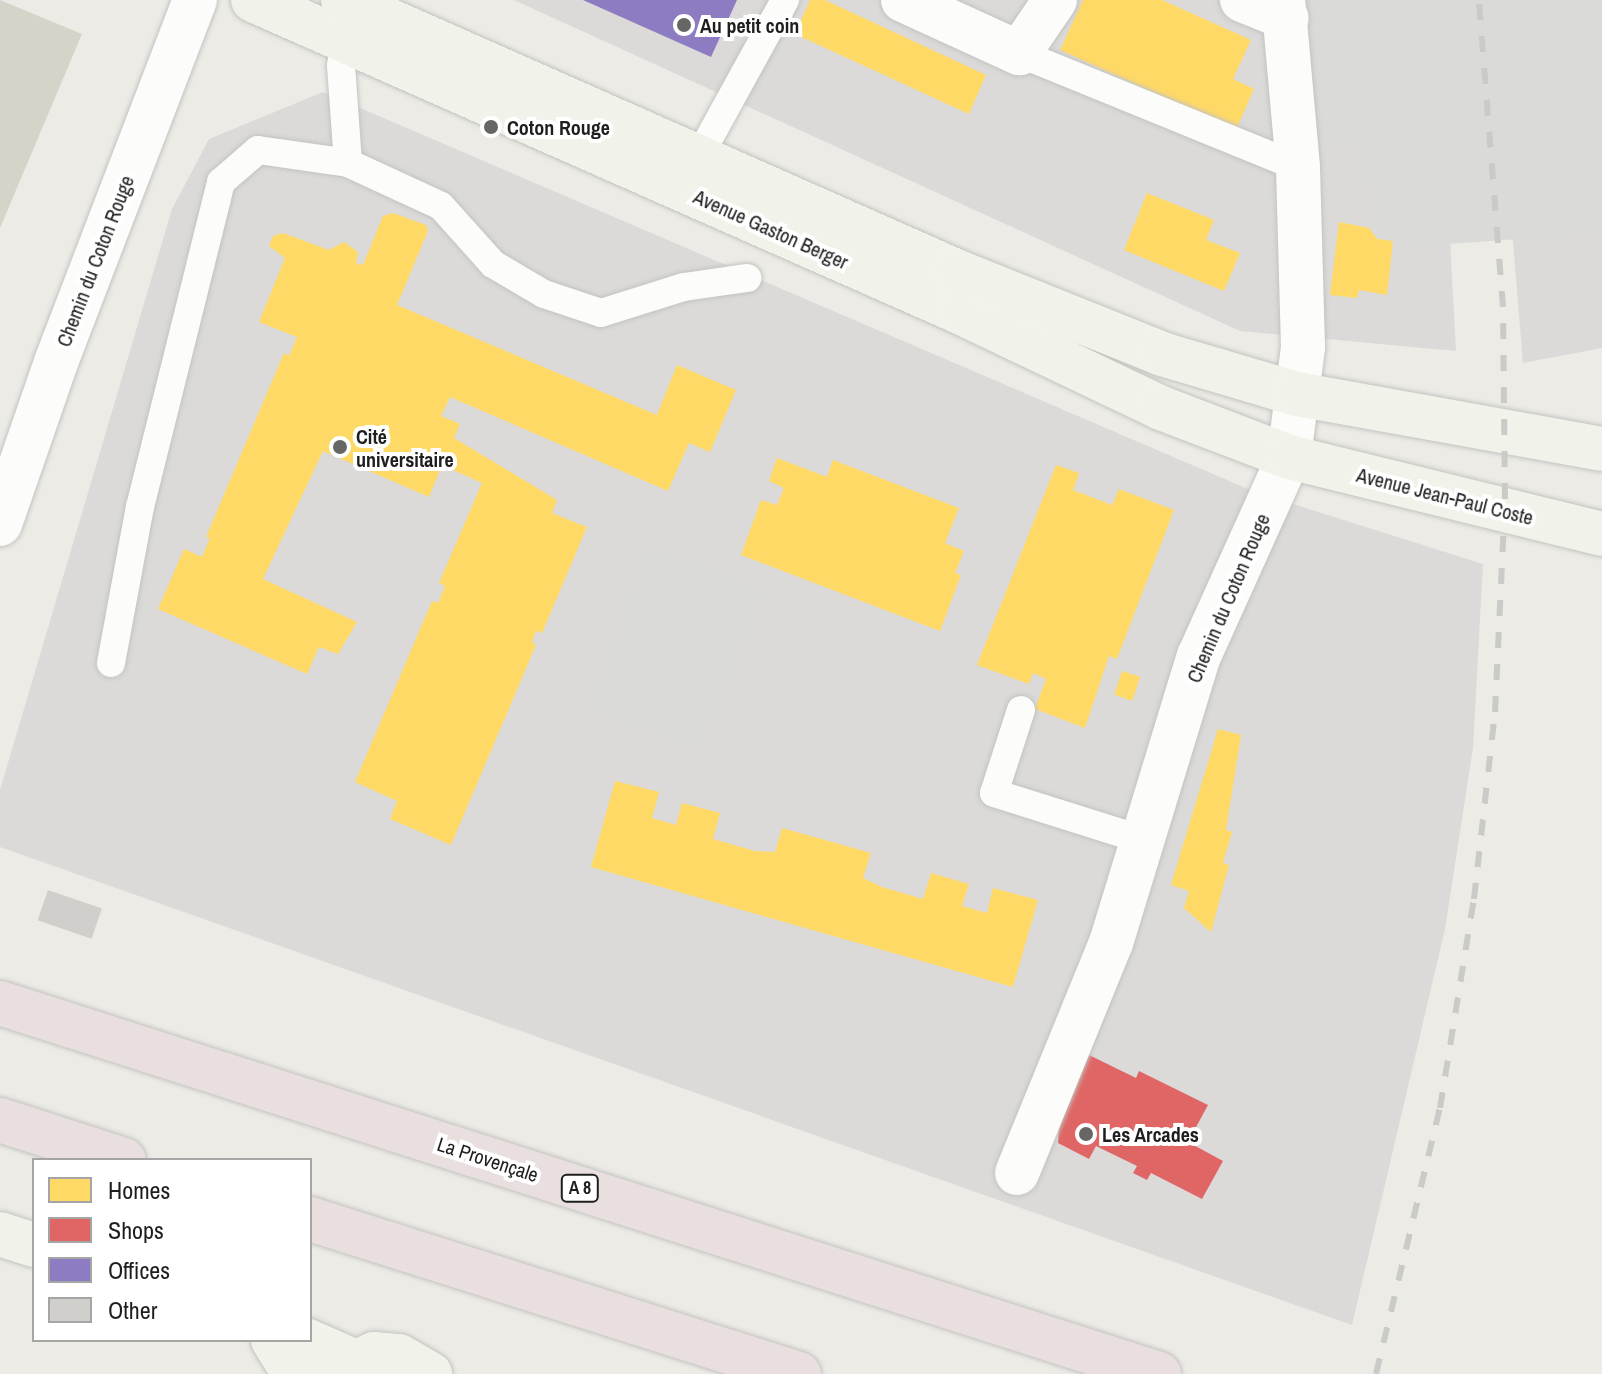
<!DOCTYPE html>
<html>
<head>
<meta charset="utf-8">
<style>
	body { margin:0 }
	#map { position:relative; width:1602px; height:1374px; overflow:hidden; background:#ecebe6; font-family:"Archivo Narrow",sans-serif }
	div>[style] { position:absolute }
	.residential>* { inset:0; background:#dbdad8 }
	.religious>* { inset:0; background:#dadad8; transform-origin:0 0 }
	.construction>* { inset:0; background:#d4d4c8 }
	.homes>* { inset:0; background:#ffd966; transform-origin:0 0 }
	.shops>* { inset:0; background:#e06666 }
	.offices>* { inset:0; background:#8e7cc3 }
	.building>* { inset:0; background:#d0cfcb; transform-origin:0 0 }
	.roads { filter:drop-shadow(0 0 2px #c3c3c1) drop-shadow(0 0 2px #c3c3c1) }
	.lane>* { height:28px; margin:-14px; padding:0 14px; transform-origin:14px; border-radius:14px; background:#fcfcfb }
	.street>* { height:44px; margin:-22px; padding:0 22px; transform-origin:22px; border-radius:22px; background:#fcfcfb }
	.secondary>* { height:44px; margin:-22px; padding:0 22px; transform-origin:22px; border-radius:22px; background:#f1f3ea }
	.highway>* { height:44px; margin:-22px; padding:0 22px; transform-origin:22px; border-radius:22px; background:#e9dfdf }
	.rail>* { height:6px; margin-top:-3px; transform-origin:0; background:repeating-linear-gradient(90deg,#cacac9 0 16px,transparent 0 32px) }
	.dots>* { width:22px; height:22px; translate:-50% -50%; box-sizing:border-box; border:4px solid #fff; border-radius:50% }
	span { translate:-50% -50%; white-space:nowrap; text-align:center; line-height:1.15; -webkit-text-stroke:8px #fff; paint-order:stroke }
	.shield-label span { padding:2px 6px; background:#fff; border:2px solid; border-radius:6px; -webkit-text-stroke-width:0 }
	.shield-label { font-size:18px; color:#1e1e1e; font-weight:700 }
	.poi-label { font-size:20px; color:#1e1e1e; font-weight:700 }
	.left { translate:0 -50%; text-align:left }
	.street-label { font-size:20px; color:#1e1e1e }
	.legend { position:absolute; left:32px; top:1158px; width:280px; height:184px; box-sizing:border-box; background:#fff; border:2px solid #a5a5a5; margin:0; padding:10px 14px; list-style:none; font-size:24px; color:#1e1e1e }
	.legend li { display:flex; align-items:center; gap:16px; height:40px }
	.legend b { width:40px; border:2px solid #a5a5a5 }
</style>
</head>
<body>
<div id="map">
	<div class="residential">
		<div style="clip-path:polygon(514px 0,1437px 0,1456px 351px,1240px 331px)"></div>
		<div style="clip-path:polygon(1493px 0,1602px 0,1602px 348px,1523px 363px)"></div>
		<div style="clip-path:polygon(323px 92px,1255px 492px,1483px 564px,1473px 748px,1445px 929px,1352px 1325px,0 847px,0 790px,172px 209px,209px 139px)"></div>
	</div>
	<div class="religious">
		<div style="clip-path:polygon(1308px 0,1602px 0,1602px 233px,1392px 248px,1358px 143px,1322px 143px)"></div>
		<div style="left:653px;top:548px;width:115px;height:171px;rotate:21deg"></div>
	</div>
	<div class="construction">
		<div style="clip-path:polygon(0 0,82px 34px,0 228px)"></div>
	</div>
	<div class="homes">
		<div style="clip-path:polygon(810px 0,825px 0,986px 75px,969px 114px,795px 34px)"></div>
		<div style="clip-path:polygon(1083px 0,1162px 0,1251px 40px,1233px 79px,1254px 89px,1236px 130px,1060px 50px)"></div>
		<div style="clip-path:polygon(1147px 193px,1214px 220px,1206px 240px,1240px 253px,1224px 291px,1124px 250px)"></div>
		<div style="clip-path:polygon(393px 213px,426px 225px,428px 231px,397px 305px,657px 415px,677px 365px,736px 390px,710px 452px,689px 443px,668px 491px,450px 397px,441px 416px,460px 424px,454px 438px,557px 500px,552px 513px,587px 527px,542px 633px,536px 631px,532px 642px,536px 645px,451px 845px,390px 819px,397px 801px,355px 782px,432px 601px,438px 603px,445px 586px,439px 583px,482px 483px,442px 465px,429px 497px,323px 451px,263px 579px,357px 622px,338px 654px,319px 647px,307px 674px,158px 609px,184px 549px,202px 557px,210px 538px,206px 537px,284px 353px,289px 356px,297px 337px,259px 322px,285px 258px,269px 246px,273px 236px,283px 233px,329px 250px,344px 242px,358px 252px,356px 263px,363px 265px,383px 216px)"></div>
		<div style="clip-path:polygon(1339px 222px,1369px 228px,1377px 239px,1393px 241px,1387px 295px,1359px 290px,1357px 298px,1330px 295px)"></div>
		<div style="clip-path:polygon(777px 458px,827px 477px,833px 460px,959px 508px,945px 543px,964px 551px,955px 573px,961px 575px,940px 631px,741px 555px,761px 500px,777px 505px,784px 488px,769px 481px)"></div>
		<div style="clip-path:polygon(1056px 465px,1079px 473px,1073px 490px,1112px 505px,1119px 489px,1174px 510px,1117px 659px,1109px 656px,1085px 728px,1035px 709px,1046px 679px,1033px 673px,1029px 684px,977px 665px)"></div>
		<div style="left:1122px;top:671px;width:19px;height:25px;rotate:18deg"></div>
		<div style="clip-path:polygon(1218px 729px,1241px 735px,1226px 830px,1232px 832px,1223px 863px,1229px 865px,1211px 932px,1184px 908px,1189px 891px,1171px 885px)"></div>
		<div style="clip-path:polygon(615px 781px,659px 792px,652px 818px,676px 825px,682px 803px,720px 813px,713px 839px,755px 851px,775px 852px,782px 828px,871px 853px,863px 878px,882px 887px,923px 899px,931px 873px,969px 884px,962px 906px,987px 913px,993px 888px,1038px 900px,1013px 987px,591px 867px)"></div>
	</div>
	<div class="shops">
		<div style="clip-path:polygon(1087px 1054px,1136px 1078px,1139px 1071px,1208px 1105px,1188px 1142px,1223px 1161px,1202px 1199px,1151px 1173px,1147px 1180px,1133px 1173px,1137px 1166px,1096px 1146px,1089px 1159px,1058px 1143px,1059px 1125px)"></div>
	</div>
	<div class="offices">
		<div style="clip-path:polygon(583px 0,737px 0,711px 57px)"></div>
	</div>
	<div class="building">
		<div style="left:48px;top:890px;width:57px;height:32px;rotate:19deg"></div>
	</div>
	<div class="roads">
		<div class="lane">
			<div style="left:1019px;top:53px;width:301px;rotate:22.2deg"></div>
			<div style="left:348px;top:163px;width:102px;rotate:24.8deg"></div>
			<div style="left:441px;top:206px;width:78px;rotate:48.1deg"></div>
			<div style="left:493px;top:264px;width:59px;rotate:30.5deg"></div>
			<div style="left:544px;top:294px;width:60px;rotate:18.4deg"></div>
			<div style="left:601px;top:313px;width:87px;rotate:-17.4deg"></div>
			<div style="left:684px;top:287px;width:64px;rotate:-8.1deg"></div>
			<div style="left:691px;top:171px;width:195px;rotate:-61.2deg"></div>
			<div style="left:111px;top:663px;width:159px;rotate:-79.5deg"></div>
			<div style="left:140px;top:507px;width:335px;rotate:-76deg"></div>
			<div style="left:221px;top:182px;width:49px;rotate:-40.9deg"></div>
			<div style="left:258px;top:150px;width:91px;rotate:8.2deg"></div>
			<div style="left:348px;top:163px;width:97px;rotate:-94.1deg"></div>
			<div style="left:341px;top:66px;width:25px;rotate:-81deg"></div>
			<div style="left:1021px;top:710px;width:87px;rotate:108deg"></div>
			<div style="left:994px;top:793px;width:156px;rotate:17.5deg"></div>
		</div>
		<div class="street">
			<div style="left:903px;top:0;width:128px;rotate:24.6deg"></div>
			<div style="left:1019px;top:53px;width:64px;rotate:-55.8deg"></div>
			<div style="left:1242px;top:0;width:48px;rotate:21.8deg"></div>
			<div style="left:0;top:524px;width:171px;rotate:-70.9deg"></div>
			<div style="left:56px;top:362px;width:388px;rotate:-69deg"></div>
			<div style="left:1017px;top:1173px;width:248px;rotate:-67.8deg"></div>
			<div style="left:1111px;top:943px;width:300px;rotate:-73deg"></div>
			<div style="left:1199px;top:656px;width:218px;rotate:-65.7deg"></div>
			<div style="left:1289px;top:457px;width:111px;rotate:-82.7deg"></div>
			<div style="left:1303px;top:347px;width:180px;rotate:-91.6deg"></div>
			<div style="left:1298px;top:167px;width:168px;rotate:-95.1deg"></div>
		</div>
		<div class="secondary">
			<div style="left:253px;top:0;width:775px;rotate:23.82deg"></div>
			<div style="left:962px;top:313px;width:221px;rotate:25.5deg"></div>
			<div style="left:1161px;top:408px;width:137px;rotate:20.9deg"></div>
			<div style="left:1289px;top:457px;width:322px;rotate:13.8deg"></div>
			<div style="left:343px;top:0;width:670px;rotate:23.85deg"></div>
			<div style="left:956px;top:271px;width:222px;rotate:21.9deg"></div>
			<div style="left:1162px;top:354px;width:141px;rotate:16.5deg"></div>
			<div style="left:1297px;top:394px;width:310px;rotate:10.2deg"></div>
			<div style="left:0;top:1234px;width:36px;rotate:18deg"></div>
			<div style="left:273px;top:1340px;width:40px;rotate:58deg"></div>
			<div style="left:306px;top:1340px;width:49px;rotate:24deg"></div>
			<div style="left:331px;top:1374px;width:47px;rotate:-24.9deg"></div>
			<div style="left:374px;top:1354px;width:25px;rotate:5deg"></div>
			<div style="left:399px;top:1356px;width:36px;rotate:30deg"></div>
		</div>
		<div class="highway">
			<div style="left:0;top:1003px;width:1217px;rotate:17.75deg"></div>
			<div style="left:0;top:1120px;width:130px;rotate:17.9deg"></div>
			<div style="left:310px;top:1219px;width:513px;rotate:17.59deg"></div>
		</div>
	</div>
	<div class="rail">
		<div style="left:1376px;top:1374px;width:274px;rotate:-76.5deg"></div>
		<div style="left:1440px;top:1108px;width:212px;rotate:-80.8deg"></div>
		<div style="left:1474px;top:899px;width:188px;rotate:-83.6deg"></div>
		<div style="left:1495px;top:712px;width:213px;rotate:-87.3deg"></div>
		<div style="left:1505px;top:499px;width:192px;rotate:-90.6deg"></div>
		<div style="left:1503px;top:307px;width:308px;rotate:-94.5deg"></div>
	</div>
	<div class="dots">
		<div style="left:684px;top:25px;background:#666664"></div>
		<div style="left:491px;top:127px;background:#666664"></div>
		<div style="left:340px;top:447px;background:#666664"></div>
		<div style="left:1086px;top:1134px;background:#666664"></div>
	</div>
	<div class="shield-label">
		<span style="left:580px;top:1188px">A 8</span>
	</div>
	<div class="poi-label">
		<span class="left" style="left:700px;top:25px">Au petit coin</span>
		<span class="left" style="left:507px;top:127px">Coton Rouge</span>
		<span class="left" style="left:356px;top:448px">Cité<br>universitaire</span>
		<span class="left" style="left:1102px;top:1134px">Les Arcades</span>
	</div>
	<div class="street-label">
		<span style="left:771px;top:229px;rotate:24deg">Avenue Gaston Berger</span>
		<span style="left:95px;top:261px;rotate:-69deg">Chemin du Coton Rouge</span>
		<span style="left:1445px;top:496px;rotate:14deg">Avenue Jean-Paul Coste</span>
		<span style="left:1228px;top:598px;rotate:-67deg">Chemin du Coton Rouge</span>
		<span style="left:488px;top:1159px;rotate:18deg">La Provençale</span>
	</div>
	<ul class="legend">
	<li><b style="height:22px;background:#ffd966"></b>Homes</li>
	<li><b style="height:22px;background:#e06666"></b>Shops</li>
	<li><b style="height:22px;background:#8e7cc3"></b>Offices</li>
	<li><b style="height:22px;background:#d0cfcb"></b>Other</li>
	</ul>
</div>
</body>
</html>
